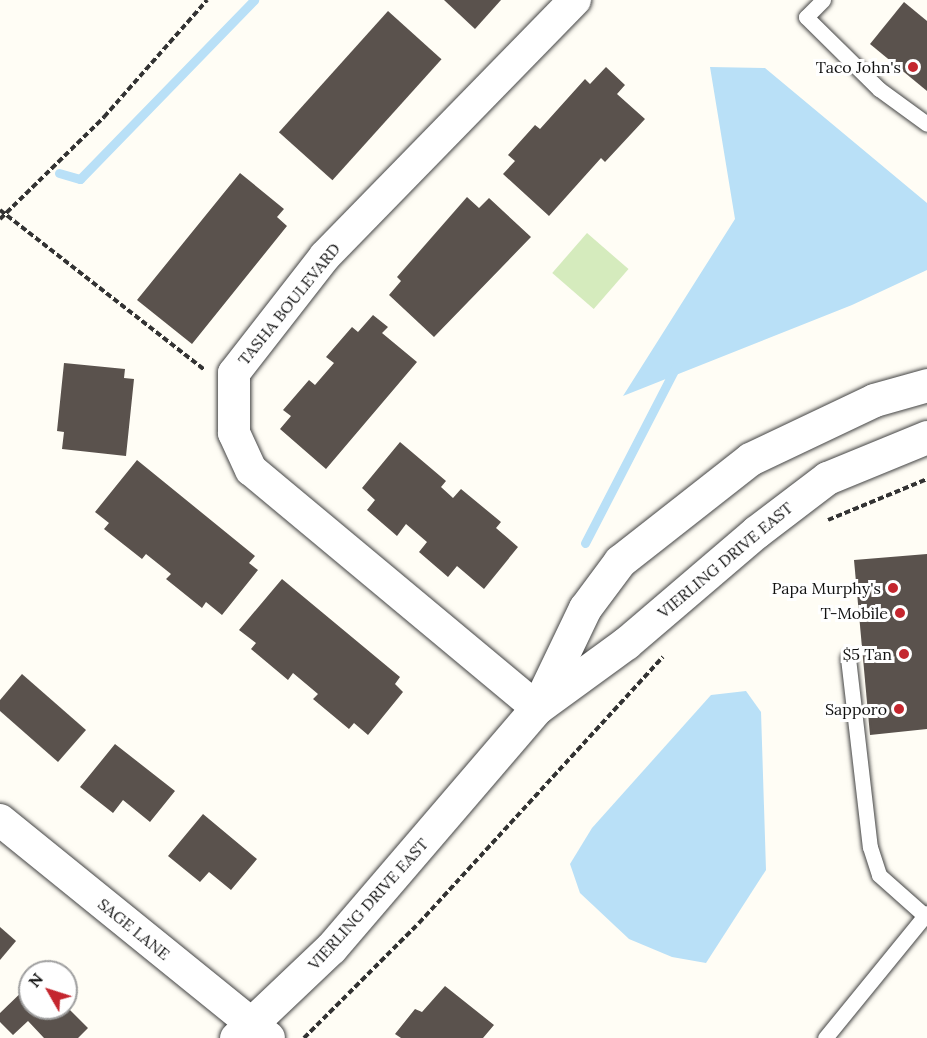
<!DOCTYPE html>
<html>
<head>
<meta charset="utf-8">
<style>
	body { margin:0 }
	#map { position:relative; width:927px; height:1038px; overflow:hidden; background:#fffdf5; font-family:Lora,serif }
	div>[style] { position:absolute }
	.green>* { inset:0; background:#d5ebbd; transform-origin:0 0 }
	.water>* { inset:0; background:#b9e0f7 }
	.stream>* { height:9px; margin:-4.5px; padding:0 4.5px; transform-origin:4.5px; border-radius:4.5px; background:#b9e0f7 }
	.building>* { inset:0; background:#5a524d; transform-origin:0 0 }
	.path>* { height:4px; margin-top:-2px; transform-origin:0; background:repeating-linear-gradient(90deg,#333 0 6px,transparent 0 9px) }
	.roads { filter:drop-shadow(0 0 2px #444) drop-shadow(0 0 2px #444) }
	.service>* { height:15px; margin:-7.5px; padding:0 7.5px; transform-origin:7.5px; border-radius:7.5px; background:#fff }
	.minor>* { height:32px; margin:-16px; padding:0 16px; transform-origin:16px; border-radius:16px; background:#fff }
	.tertiary>* { height:33px; margin:-16.5px; padding:0 16.5px; transform-origin:16.5px; border-radius:16.5px; background:#fff }
	.dots>* { width:16px; height:16px; translate:-50% -50%; box-sizing:border-box; border:3px solid #fff; border-radius:50% }
	span { translate:-50% -50%; white-space:nowrap; text-align:center; line-height:1.15; -webkit-text-stroke:6px #fff; paint-order:stroke }
	.poi-label { font-size:16px; color:#111 }
	.right { translate:-100% -50%; text-align:right }
	.street-label { font-size:16px; color:#111 }
	.north { position:absolute; left:18px; top:960px; width:60px; height:60px; box-sizing:border-box; background:#fff; border:2px solid #a0a0a0; border-radius:50%; rotate:309deg; font-size:16px; font-weight:700; line-height:24px; text-align:center; color:#111 }
	.north::after { content:''; display:block; margin:auto; width:21px; height:27px; background:#c4262e; clip-path:polygon(50% 0,100% 100%,50% 72%,0 100%) }
</style>
</head>
<body>
<div id="map">
	<div class="green">
		<div style="left:587px;top:233px;width:55px;height:53px;rotate:41deg"></div>
	</div>
	<div class="water">
		<div style="clip-path:polygon(710px 67px,765px 68px,927px 203px,927px 270px,852px 305px,623px 396px,735px 219px)"></div>
		<div style="clip-path:polygon(746px 691px,761px 712px,766px 870px,706px 963px,672px 957px,629px 939px,580px 893px,570px 864px,592px 828px,711px 695px)"></div>
	</div>
	<div class="stream">
		<div style="left:59px;top:173px;width:22px;rotate:16deg"></div>
		<div style="left:80px;top:179px;width:250px;rotate:-45.8deg"></div>
		<div style="left:585px;top:543px;width:198px;rotate:-62.7deg"></div>
	</div>
	<div class="building">
		<div style="clip-path:polygon(444px 0,501px 0,475px 29px)"></div>
		<div style="clip-path:polygon(904px 2px,927px 21px,927px 91px,870px 44px)"></div>
		<div style="left:388px;top:11px;width:72px;height:163px;rotate:42deg"></div>
		<div style="clip-path:polygon(606px 67px,625px 85px,617px 94px,645px 119px,605px 162px,601px 158px,549px 216px,503px 174px,515px 161px,508px 155px,535px 125px,540px 129px,585px 79px,590px 84px)"></div>
		<div style="clip-path:polygon(240px 173px,284px 209px,277px 217px,287px 226px,192px 344px,137px 300px)"></div>
		<div style="clip-path:polygon(467px 197px,479px 208px,489px 198px,531px 237px,434px 337px,389px 295px,401px 281px,397px 277px)"></div>
		<div style="clip-path:polygon(373px 315px,388px 327px,382px 333px,417px 362px,326px 469px,280px 429px,291px 416px,283px 410px,309px 380px,315px 385px,334px 363px,326px 357px,352px 327px,358px 332px)"></div>
		<div style="clip-path:polygon(64px 363px,125px 369px,124px 378px,134px 379px,126px 456px,62px 449px,64px 432px,57px 431px)"></div>
		<div style="clip-path:polygon(400px 442px,446px 481px,441px 487px,453px 498px,461px 489px,501px 522px,496px 528px,518px 547px,484px 589px,457px 566px,448px 577px,419px 552px,427px 542px,406px 524px,397px 536px,367px 510px,375px 500px,362px 488px)"></div>
		<div style="clip-path:polygon(137px 460px,255px 556px,249px 563px,258px 570px,222px 615px,206px 602px,202px 608px,166px 579px,171px 574px,146px 554px,142px 559px,104px 529px,109px 523px,95px 512px)"></div>
		<div style="clip-path:polygon(927px 554px,927px 729px,870px 735px,854px 560px)"></div>
		<div style="clip-path:polygon(282px 579px,400px 677px,395px 684px,403px 692px,368px 735px,354px 723px,349px 729px,313px 699px,318px 694px,293px 673px,288px 680px,251px 649px,256px 643px,239px 630px)"></div>
		<div style="clip-path:polygon(22px 674px,86px 730px,58px 762px,0 711px,0 700px)"></div>
		<div style="clip-path:polygon(115px 744px,175px 791px,150px 822px,123px 800px,113px 813px,80px 787px)"></div>
		<div style="clip-path:polygon(203px 814px,257px 859px,231px 890px,209px 872px,200px 882px,168px 856px)"></div>
		<div style="clip-path:polygon(0 927px,16px 941px,0 960px)"></div>
		<div style="clip-path:polygon(30px 984px,30px 1008px,66px 1008px,66px 987px,76px 996px,66px 1006px,88px 1028px,78px 1038px,44px 1038px,28px 1021px,13px 1035px,0 1022px,0 1013px)"></div>
		<div style="clip-path:polygon(445px 986px,494px 1025px,483px 1038px,401px 1038px,395px 1034px,415px 1009px,422px 1012px)"></div>
	</div>
	<div class="path">
		<div style="left:0;top:210px;width:260px;rotate:38deg"></div>
		<div style="left:0;top:219px;width:146px;rotate:-44.4deg"></div>
		<div style="left:104px;top:117px;width:156px;rotate:-48.6deg"></div>
		<div style="left:828px;top:520px;width:107px;rotate:-22.5deg"></div>
		<div style="left:304px;top:1038px;width:163px;rotate:-45deg"></div>
		<div style="left:419px;top:923px;width:361px;rotate:-47.5deg"></div>
	</div>
	<div class="roads">
		<div class="service">
			<div style="left:823px;top:0;width:24px;rotate:135deg"></div>
			<div style="left:806px;top:17px;width:103px;rotate:44.6deg"></div>
			<div style="left:879px;top:89px;width:59px;rotate:36.1deg"></div>
			<div style="left:848px;top:658px;width:190px;rotate:83.4deg"></div>
			<div style="left:870px;top:847px;width:29px;rotate:72deg"></div>
			<div style="left:879px;top:875px;width:59px;rotate:41.6deg"></div>
			<div style="left:825px;top:1038px;width:161px;rotate:-50.8deg"></div>
		</div>
		<div class="minor">
			<div style="left:537px;top:708px;width:372px;rotate:-140.2deg"></div>
			<div style="left:251px;top:470px;width:41px;rotate:-114.7deg"></div>
			<div style="left:234px;top:433px;width:60px;rotate:-90deg"></div>
			<div style="left:234px;top:373px;width:148px;rotate:-52.1deg"></div>
			<div style="left:325px;top:256px;width:358px;rotate:-45.7deg"></div>
			<div style="left:0;top:820px;width:346px;rotate:39deg"></div>
		</div>
		<div class="tertiary">
			<div style="left:541px;top:705px;width:105px;rotate:-36.1deg"></div>
			<div style="left:626px;top:643px;width:171px;rotate:-40.5deg"></div>
			<div style="left:756px;top:532px;width:89px;rotate:-37.3deg"></div>
			<div style="left:827px;top:478px;width:108px;rotate:-22.3deg"></div>
			<div style="left:236px;top:1038px;width:131px;rotate:-43.5deg"></div>
			<div style="left:331px;top:948px;width:316px;rotate:-49.4deg"></div>
			<div style="left:537px;top:708px;width:111px;rotate:-64.4deg"></div>
			<div style="left:585px;top:608px;width:59px;rotate:-53.3deg"></div>
			<div style="left:620px;top:561px;width:165px;rotate:-38.1deg"></div>
			<div style="left:750px;top:459px;width:137px;rotate:-25.4deg"></div>
			<div style="left:874px;top:400px;width:55px;rotate:-15.8deg"></div>
		</div>
	</div>
	<div class="dots">
		<div style="left:913px;top:67px;background:#c4262e"></div>
		<div style="left:893px;top:588px;background:#c4262e"></div>
		<div style="left:900px;top:613px;background:#c4262e"></div>
		<div style="left:904px;top:654px;background:#c4262e"></div>
		<div style="left:899px;top:709px;background:#c4262e"></div>
	</div>
	<div class="poi-label">
		<span class="right" style="left:901px;top:67px">Taco John's</span>
		<span class="right" style="left:881px;top:588px">Papa Murphy's</span>
		<span class="right" style="left:888px;top:613px">T-Mobile</span>
		<span class="right" style="left:892px;top:654px">$5 Tan</span>
		<span class="right" style="left:887px;top:709px">Sapporo</span>
	</div>
	<div class="street-label">
		<span style="left:289px;top:304px;rotate:-51deg">TASHA BOULEVARD</span>
		<span style="left:725px;top:560px;rotate:-40deg">VIERLING DRIVE EAST</span>
		<span style="left:368px;top:904px;rotate:-48deg">VIERLING DRIVE EAST</span>
		<span style="left:134px;top:929px;rotate:39deg">SAGE LANE</span>
	</div>
	<div class="north">N</div>
</div>
</body>
</html>
